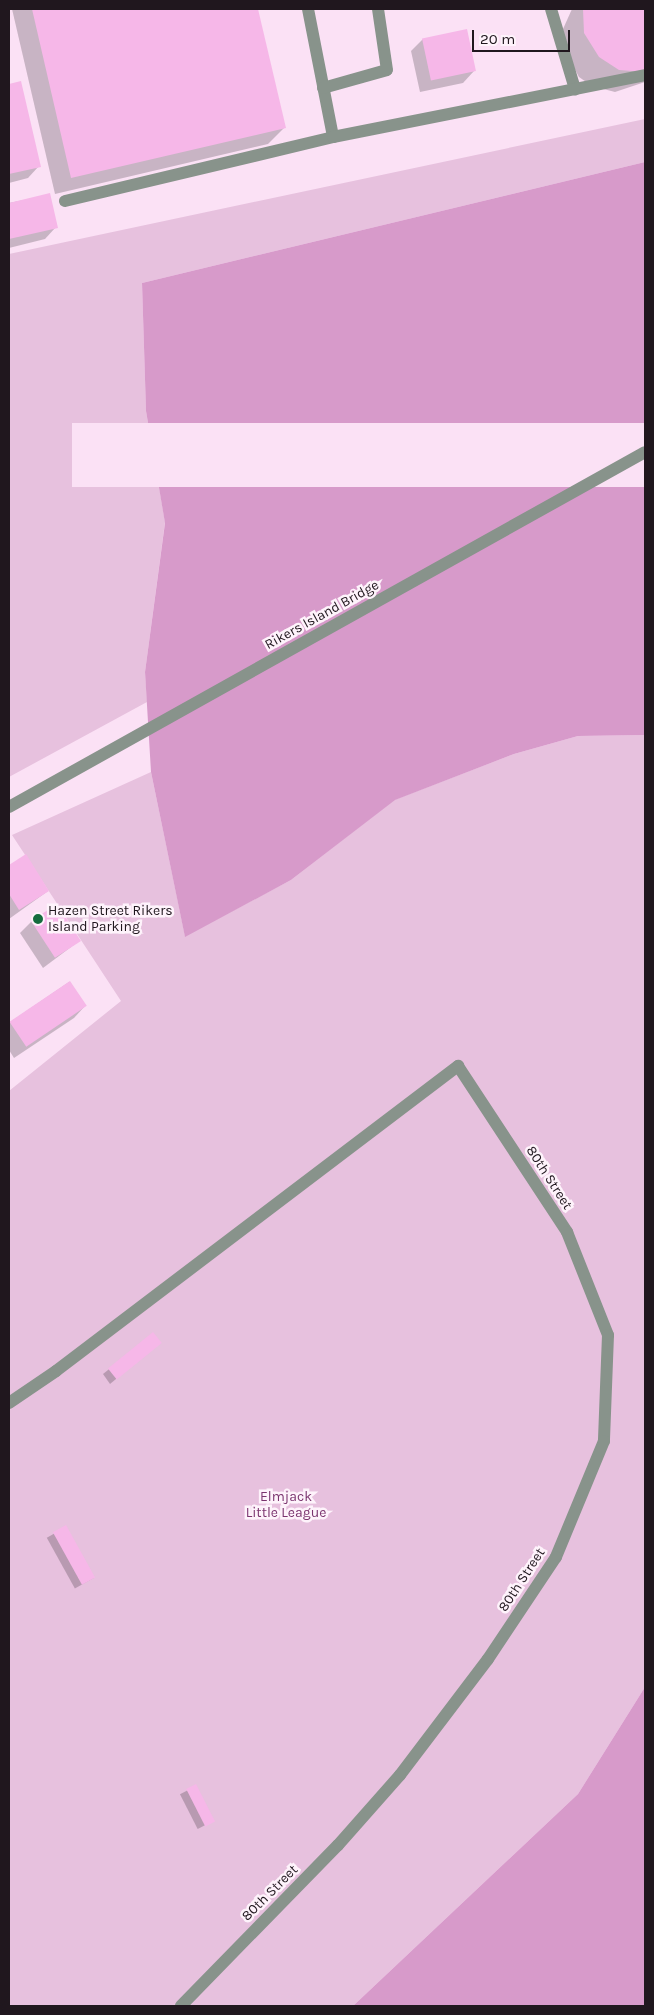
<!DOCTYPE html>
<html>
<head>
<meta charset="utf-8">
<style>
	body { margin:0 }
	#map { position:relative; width:654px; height:2015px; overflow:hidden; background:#fbe1f5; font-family:Karla,sans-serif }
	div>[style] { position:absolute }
	.green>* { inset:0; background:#e7c1de }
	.water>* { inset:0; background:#d79aca }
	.pier>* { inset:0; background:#fbe1f5; transform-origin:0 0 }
	.shadow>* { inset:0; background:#0003; transform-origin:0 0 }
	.building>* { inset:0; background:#f6b7e8; transform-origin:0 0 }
	.minor>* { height:12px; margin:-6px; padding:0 6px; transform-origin:6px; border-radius:6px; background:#88938b }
	.dots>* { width:14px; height:14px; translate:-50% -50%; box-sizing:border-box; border:2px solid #fef3fb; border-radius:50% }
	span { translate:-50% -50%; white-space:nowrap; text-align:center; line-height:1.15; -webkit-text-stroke:5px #fef3fb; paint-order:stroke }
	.street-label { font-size:14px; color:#20171e }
	.poi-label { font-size:14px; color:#20171e }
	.left { translate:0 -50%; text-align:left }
	.park-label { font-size:14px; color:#7a336e }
	.frame { position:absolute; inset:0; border:10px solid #20171e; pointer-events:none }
	.scale { position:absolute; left:472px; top:30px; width:98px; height:22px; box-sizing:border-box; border:2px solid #20171e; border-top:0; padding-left:6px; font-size:15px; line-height:18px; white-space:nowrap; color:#20171e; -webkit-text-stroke:4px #fef3fb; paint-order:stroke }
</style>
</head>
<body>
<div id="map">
	<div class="green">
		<div style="clip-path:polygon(645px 119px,645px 162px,142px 283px,146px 411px,165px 522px,145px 672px,147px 702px,9px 777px,9px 254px)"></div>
		<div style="clip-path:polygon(645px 735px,645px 1687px,578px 1794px,353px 2006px,9px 2006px,9px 1091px,121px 1001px,12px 835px,151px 772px,185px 936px,291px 880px,394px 800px,514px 754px,578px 736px)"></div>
	</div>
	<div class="water">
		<div style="clip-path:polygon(645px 162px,645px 735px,578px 736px,514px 754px,395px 800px,291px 880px,185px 937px,151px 772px,145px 672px,165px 523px,146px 411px,142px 283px)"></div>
		<div style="clip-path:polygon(645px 1687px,645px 2006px,353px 2006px,578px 1794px)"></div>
	</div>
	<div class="pier">
		<div style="left:645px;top:423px;width:64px;height:573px;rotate:90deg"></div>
	</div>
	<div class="shadow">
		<div style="clip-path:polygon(12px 9px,257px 9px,285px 127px,268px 144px,55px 194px)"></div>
		<div style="clip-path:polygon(572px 9px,645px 9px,645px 82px,615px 92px,592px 86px,579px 77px,564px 49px,563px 29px)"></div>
		<div style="clip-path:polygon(423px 39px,474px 71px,463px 83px,420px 92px,411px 51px)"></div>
		<div style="clip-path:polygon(20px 83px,39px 166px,28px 178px,9px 183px,9px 86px)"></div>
		<div style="clip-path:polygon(49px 195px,56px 227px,45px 239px,9px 248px,9px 203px)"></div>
		<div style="clip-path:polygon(26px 856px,48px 891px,9px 919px,9px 866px)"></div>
		<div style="clip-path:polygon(31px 922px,79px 941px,43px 968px,20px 933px)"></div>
		<div style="clip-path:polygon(69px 982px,85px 1006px,74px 1018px,14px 1058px,9px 1050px,9px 1023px)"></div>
		<div style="clip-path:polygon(153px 1334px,156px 1346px,110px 1384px,103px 1374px)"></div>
		<div style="left:66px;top:1527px;width:58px;height:22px;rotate:61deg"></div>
		<div style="left:196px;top:1786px;width:39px;height:18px;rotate:63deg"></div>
	</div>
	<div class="building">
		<div style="clip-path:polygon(32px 9px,258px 9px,286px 128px,71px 178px)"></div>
		<div style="clip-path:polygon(583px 9px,645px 9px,645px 72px,619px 70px,599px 57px,584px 33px)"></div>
		<div style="left:467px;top:29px;width:43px;height:46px;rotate:78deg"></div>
		<div style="clip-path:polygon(21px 81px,41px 167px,9px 174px,9px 84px)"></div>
		<div style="clip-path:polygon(50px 193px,58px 228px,9px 239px,9px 203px)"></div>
		<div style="clip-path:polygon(26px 854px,49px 891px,19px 910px,9px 894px,9px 865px)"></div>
		<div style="left:57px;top:904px;width:44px;height:31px;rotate:57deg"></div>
		<div style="left:70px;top:981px;width:30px;height:73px;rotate:56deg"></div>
		<div style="left:153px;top:1332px;width:14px;height:58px;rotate:51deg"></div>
		<div style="left:66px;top:1525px;width:60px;height:15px;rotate:61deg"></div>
		<div style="left:196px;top:1784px;width:42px;height:11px;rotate:63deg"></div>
	</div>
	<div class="minor">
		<div style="left:308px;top:9px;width:130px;rotate:78.9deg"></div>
		<div style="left:551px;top:9px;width:84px;rotate:73.3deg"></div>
		<div style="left:323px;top:88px;width:66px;rotate:-15.7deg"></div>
		<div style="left:387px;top:70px;width:62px;rotate:-98.4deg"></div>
		<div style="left:65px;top:201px;width:276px;rotate:-13.4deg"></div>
		<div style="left:333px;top:137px;width:318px;rotate:-11.2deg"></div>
		<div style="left:9px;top:807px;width:728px;rotate:-29.17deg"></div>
		<div style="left:9px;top:1403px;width:57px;rotate:-34.2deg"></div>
		<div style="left:56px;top:1371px;width:505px;rotate:-37.19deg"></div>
		<div style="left:458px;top:1066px;width:199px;rotate:56.7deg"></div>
		<div style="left:567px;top:1232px;width:111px;rotate:68.3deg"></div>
		<div style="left:608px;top:1335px;width:106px;rotate:92.2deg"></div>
		<div style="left:604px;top:1441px;width:126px;rotate:112.5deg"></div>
		<div style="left:556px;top:1557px;width:123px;rotate:123.7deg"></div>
		<div style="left:488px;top:1659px;width:146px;rotate:127.2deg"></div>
		<div style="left:400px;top:1775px;width:94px;rotate:131.5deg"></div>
		<div style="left:338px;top:1845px;width:225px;rotate:134.3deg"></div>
	</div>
	<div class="dots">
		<div style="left:38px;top:919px;background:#156c3e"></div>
	</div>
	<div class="street-label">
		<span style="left:322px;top:615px;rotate:-29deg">Rikers Island Bridge</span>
		<span style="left:549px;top:1178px;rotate:57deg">80th Street</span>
		<span style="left:522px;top:1580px;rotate:-57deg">80th Street</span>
		<span style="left:270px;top:1893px;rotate:-45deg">80th Street</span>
	</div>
	<div class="poi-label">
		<span class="left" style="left:48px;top:919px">Hazen Street Rikers<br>Island Parking</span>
	</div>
	<div class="park-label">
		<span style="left:286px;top:1505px">Elmjack<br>Little League</span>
	</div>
	<div class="frame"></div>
	<div class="scale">20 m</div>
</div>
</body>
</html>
